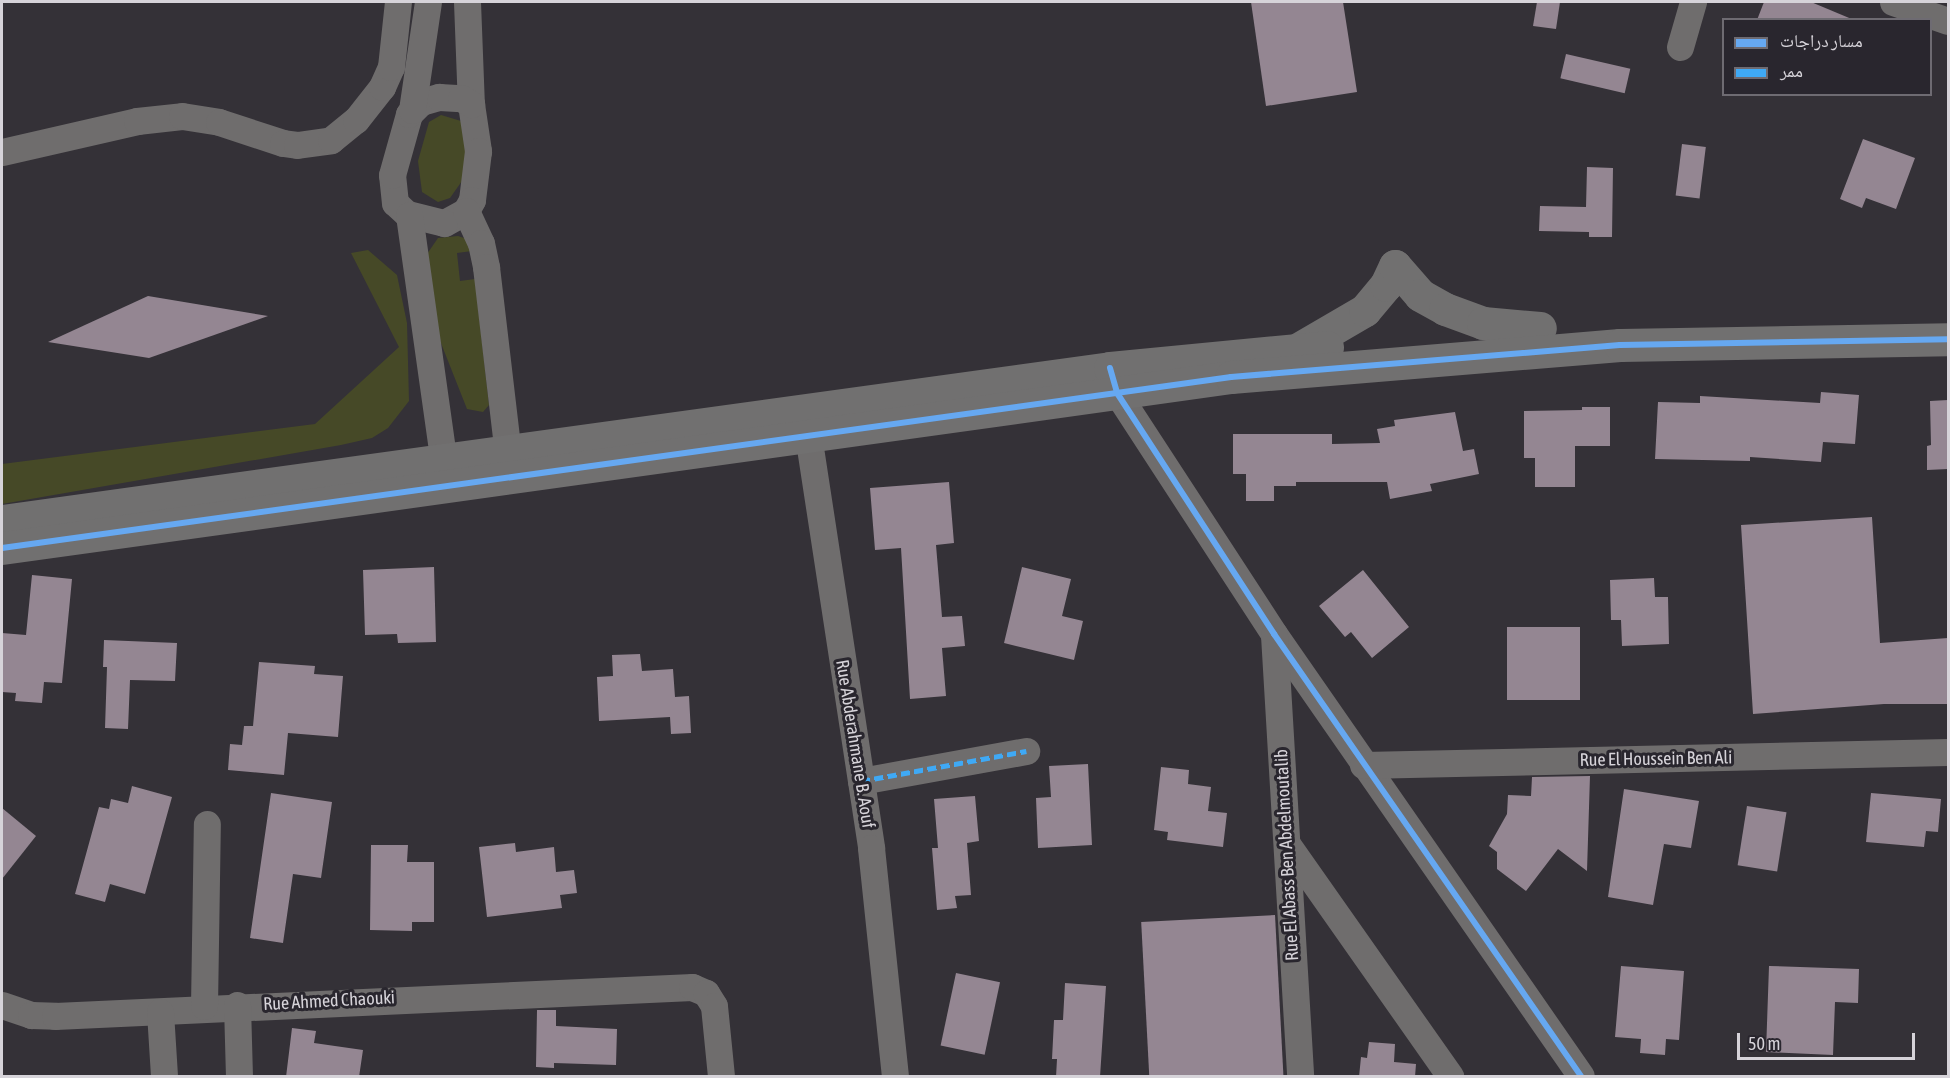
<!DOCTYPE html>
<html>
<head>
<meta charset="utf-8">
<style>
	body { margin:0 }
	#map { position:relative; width:1950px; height:1078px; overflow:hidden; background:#343137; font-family:"Asap Condensed","Noto Naskh Arabic",sans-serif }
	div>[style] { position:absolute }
	.green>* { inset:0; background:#464927 }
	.building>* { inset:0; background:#948692; transform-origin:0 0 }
	.street>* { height:27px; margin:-13.5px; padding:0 13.5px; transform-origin:13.5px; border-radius:13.5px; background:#6f6d6d }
	.secondary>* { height:33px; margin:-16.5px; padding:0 16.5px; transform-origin:16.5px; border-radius:16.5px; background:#717070 }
	.quiet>* { height:4.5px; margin-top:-2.25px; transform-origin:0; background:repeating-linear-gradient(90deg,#3fa9f5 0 9px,transparent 0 13.5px) }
	.cycleway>* { height:6px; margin:-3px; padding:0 3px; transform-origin:3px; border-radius:3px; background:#66a8f1 }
	span { translate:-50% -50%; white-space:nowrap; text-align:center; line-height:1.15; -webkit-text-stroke:6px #29262e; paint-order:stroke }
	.street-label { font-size:18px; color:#d6d3d9 }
	.frame { position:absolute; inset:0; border:3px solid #d6d3d9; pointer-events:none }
	.legend { position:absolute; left:1722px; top:18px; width:210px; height:78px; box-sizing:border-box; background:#29262e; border:2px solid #6e6b72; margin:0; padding:8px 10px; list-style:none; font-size:18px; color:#d6d3d9 }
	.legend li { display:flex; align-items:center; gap:12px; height:30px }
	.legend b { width:30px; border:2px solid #6e6b72 }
	.scale { position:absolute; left:1737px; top:1033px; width:178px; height:27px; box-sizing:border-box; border:3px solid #d6d3d9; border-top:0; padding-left:8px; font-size:18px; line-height:21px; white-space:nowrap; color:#d6d3d9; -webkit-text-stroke:4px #29262e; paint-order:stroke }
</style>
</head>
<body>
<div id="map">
	<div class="green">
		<div style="clip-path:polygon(441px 115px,461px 121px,468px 146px,462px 181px,450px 198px,438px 202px,422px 192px,418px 161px,429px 122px)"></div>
		<div style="clip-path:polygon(458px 236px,467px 239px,472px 251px,457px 253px,460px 281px,475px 279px,489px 405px,483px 412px,467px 409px,435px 328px,427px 254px,438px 238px)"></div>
		<div style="clip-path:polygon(368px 250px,397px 275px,407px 323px,409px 401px,388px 428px,372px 438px,341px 445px,2px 504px,2px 464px,315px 424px,399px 347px,351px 253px)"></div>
	</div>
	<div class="building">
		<div style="clip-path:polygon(1251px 2px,1343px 2px,1357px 92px,1266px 106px)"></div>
		<div style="clip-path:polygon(1537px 2px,1560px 2px,1556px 29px,1533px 26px)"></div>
		<div style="clip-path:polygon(1764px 2px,1811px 2px,1854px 20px,1757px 20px)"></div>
		<div style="left:1566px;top:54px;width:66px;height:25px;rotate:13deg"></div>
		<div style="clip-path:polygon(1863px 139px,1915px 158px,1896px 209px,1866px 198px,1862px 208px,1840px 199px)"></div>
		<div style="left:1682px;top:144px;width:24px;height:52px;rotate:7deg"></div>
		<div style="clip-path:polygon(1587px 167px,1613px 168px,1612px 237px,1589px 237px,1589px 232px,1539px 231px,1540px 206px,1586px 207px)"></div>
		<div style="clip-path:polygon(148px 296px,268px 316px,149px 358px,48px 342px)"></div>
		<div style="clip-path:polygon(1821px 392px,1859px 395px,1855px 444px,1823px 442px,1821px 462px,1750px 457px,1750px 461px,1655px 459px,1658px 402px,1700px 403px,1700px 396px,1820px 403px)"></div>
		<div style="clip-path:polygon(1948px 400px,1948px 469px,1927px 470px,1927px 446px,1931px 445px,1930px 401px)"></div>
		<div style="clip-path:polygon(1582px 407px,1610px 407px,1610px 446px,1575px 446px,1575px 487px,1535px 487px,1535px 458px,1524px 458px,1524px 411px,1582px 410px)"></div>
		<div style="clip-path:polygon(1455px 412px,1463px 451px,1474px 449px,1479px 474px,1430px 484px,1432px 491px,1390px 499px,1387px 482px,1296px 482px,1296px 486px,1274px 486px,1274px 501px,1246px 501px,1246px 474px,1233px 474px,1233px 434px,1332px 434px,1332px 444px,1380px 443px,1377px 429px,1395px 426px,1394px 420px)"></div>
		<div style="clip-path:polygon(949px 482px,954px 543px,936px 545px,942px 617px,962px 616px,965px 646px,942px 648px,946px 696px,910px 699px,901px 548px,875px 550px,870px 488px)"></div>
		<div style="clip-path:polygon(1872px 517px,1880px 643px,1948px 638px,1948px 704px,1884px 704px,1753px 714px,1741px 525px)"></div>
		<div style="clip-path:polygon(434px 567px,436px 642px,398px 643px,397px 634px,365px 635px,363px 570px)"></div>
		<div style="clip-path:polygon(1022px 567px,1071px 579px,1062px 616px,1083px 621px,1074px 660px,1004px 643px)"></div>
		<div style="clip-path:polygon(1363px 570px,1409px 627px,1372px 658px,1351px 632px,1345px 637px,1319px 606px)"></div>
		<div style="clip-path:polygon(32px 575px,72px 579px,62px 683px,44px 682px,42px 703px,15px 701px,16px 693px,2px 692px,2px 633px,26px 635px)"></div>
		<div style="clip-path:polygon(1654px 578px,1655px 597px,1668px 597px,1669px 644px,1622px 646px,1621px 620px,1611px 620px,1610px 580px)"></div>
		<div style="left:1507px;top:627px;width:73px;height:73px"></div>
		<div style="clip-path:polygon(104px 640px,177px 643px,175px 681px,130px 680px,128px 729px,105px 728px,107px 667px,103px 667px)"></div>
		<div style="clip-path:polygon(640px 654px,642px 671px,673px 669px,675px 697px,689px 696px,691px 733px,671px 734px,670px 717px,599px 721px,597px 677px,613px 676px,612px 655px)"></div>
		<div style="clip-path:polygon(259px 662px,315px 666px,314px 674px,343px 676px,338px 737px,288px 733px,284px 775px,228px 770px,230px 744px,242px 745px,244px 726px,253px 726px)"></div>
		<div style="clip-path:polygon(1088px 764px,1092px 845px,1038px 848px,1036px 798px,1051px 797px,1049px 766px)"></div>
		<div style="clip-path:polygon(1161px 767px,1189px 770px,1188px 784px,1211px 787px,1208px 811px,1227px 813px,1223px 847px,1167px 840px,1168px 832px,1154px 830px)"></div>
		<div style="clip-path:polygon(1590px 776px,1587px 871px,1558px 849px,1526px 891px,1497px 869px,1497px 852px,1489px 846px,1507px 814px,1508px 795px,1531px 796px,1532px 777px)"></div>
		<div style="clip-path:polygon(132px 786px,172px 797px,145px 894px,110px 884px,105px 902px,75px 894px,99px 807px,109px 809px,111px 799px,128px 803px)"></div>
		<div style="clip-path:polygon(1624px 789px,1699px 801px,1691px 848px,1664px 844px,1653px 905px,1608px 897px)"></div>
		<div style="clip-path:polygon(271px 793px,332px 802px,321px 878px,293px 874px,283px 943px,250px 938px)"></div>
		<div style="clip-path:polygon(1871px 793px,1941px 799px,1938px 832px,1926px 831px,1924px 847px,1866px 842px)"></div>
		<div style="clip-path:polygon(975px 796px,979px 841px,967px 843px,971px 895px,955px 896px,957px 908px,937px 910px,932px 848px,938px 848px,934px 799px)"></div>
		<div style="left:1747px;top:806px;width:40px;height:60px;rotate:9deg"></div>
		<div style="clip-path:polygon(2px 808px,36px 836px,2px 879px)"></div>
		<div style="clip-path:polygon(515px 843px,516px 852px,554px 847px,556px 872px,574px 870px,577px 893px,560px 895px,562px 908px,487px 917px,479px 847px)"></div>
		<div style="clip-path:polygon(371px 845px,408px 845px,407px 862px,434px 862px,434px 922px,412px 922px,412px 931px,370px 930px)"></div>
		<div style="left:1275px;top:915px;width:161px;height:134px;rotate:87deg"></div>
		<div style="clip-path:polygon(1621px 966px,1684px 971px,1679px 1040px,1666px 1039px,1665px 1055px,1640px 1053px,1641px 1039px,1615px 1037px)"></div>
		<div style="clip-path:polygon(1769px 966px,1859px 969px,1858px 1003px,1835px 1002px,1833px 1055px,1766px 1052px)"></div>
		<div style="left:956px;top:973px;width:45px;height:74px;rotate:12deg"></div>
		<div style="clip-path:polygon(1065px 983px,1106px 986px,1100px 1077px,1056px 1077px,1057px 1059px,1052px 1059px,1054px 1020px,1063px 1020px)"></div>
		<div style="clip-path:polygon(537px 1010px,556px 1010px,556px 1026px,617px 1029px,616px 1065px,554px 1063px,554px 1068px,536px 1067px)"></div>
		<div style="clip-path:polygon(292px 1028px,316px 1031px,314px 1043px,363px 1050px,359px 1077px,286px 1077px)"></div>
		<div style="clip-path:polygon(1369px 1042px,1395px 1044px,1394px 1062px,1416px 1064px,1415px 1077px,1359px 1077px,1361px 1057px,1367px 1058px)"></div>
	</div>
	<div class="street">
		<div style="left:467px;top:2px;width:102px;rotate:87.8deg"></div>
		<div style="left:471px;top:104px;width:48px;rotate:81.5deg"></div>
		<div style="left:478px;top:151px;width:49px;rotate:97deg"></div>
		<div style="left:472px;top:200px;width:13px;rotate:119deg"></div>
		<div style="left:466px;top:211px;width:25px;rotate:151deg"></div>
		<div style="left:444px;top:223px;width:38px;rotate:-166deg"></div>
		<div style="left:407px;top:214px;width:16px;rotate:-137deg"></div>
		<div style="left:395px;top:203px;width:28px;rotate:-96deg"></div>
		<div style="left:392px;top:175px;width:63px;rotate:-74.4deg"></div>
		<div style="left:409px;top:114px;width:17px;rotate:-45deg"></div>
		<div style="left:421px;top:102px;width:19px;rotate:-16deg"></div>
		<div style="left:439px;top:97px;width:22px;rotate:3deg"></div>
		<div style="left:461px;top:98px;width:12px;rotate:31deg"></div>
		<div style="left:1893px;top:2px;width:58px;rotate:19.1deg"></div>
		<div style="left:1680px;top:47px;width:47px;rotate:-73.9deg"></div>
		<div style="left:412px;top:110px;width:109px;rotate:-81.6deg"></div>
		<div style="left:2px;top:152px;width:139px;rotate:-12.9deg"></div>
		<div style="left:137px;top:121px;width:45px;rotate:-6.3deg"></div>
		<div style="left:182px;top:116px;width:37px;rotate:9deg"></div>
		<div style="left:219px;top:122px;width:67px;rotate:18.2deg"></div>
		<div style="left:283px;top:143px;width:14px;rotate:8deg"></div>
		<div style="left:297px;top:145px;width:34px;rotate:-8deg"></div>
		<div style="left:331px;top:140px;width:32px;rotate:-39deg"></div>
		<div style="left:356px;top:120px;width:42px;rotate:-51.8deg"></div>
		<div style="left:382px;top:87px;width:22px;rotate:-66deg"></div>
		<div style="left:391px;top:67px;width:65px;rotate:-83.9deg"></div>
		<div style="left:466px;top:211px;width:35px;rotate:65deg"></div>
		<div style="left:481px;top:243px;width:25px;rotate:78deg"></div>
		<div style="left:486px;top:267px;width:206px;rotate:83.3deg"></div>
		<div style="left:409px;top:215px;width:266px;rotate:82deg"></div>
		<div style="left:1112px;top:375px;width:19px;rotate:74deg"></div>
		<div style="left:1117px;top:393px;width:288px;rotate:56.9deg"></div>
		<div style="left:1274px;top:634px;width:538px;rotate:55.22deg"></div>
		<div style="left:805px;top:415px;width:438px;rotate:81.3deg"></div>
		<div style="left:871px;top:848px;width:229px;rotate:84deg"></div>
		<div style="left:1274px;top:635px;width:442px;rotate:86.6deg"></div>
		<div style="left:1363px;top:765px;width:585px;rotate:-1.27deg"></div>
		<div style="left:861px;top:781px;width:168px;rotate:-10.3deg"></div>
		<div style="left:1287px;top:844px;width:284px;rotate:54.9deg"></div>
		<div style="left:2px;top:1005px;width:31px;rotate:19deg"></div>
		<div style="left:31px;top:1015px;width:24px;rotate:2deg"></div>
		<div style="left:55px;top:1016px;width:638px;rotate:-2.61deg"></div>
		<div style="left:692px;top:987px;width:15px;rotate:23deg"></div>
		<div style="left:706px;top:993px;width:15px;rotate:58deg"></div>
		<div style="left:714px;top:1006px;width:70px;rotate:84.3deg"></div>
		<div style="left:237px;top:1005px;width:71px;rotate:88.4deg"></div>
		<div style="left:204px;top:1006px;width:182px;rotate:-89.1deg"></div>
		<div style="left:160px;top:1012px;width:64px;rotate:86.4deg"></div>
	</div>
	<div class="secondary">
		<div style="left:1300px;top:348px;width:75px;rotate:-30.3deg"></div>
		<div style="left:1365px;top:310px;width:33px;rotate:-50deg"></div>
		<div style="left:1386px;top:285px;width:21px;rotate:-65deg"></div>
		<div style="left:1395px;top:266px;width:38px;rotate:49deg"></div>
		<div style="left:1420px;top:295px;width:29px;rotate:29deg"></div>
		<div style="left:1445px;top:309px;width:40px;rotate:20.2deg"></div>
		<div style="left:1483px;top:323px;width:57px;rotate:5deg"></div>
		<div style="left:2px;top:521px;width:1119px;rotate:-7.86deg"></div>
		<div style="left:1110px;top:368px;width:218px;rotate:-5.5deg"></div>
		<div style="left:2px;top:548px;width:1241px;rotate:-7.92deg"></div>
		<div style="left:1231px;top:377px;width:390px;rotate:-4.7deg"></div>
		<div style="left:1620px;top:345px;width:328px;rotate:-1deg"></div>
	</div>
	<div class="quiet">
		<div style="left:861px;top:781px;width:168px;rotate:-10.3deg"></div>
	</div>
	<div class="cycleway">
		<div style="left:1110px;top:368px;width:26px;rotate:74deg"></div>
		<div style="left:1117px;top:393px;width:288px;rotate:56.9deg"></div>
		<div style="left:1274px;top:634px;width:538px;rotate:55.22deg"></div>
		<div style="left:2px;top:548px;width:1241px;rotate:-7.92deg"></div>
		<div style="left:1231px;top:377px;width:390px;rotate:-4.7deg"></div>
		<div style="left:1620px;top:345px;width:328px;rotate:-1deg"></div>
	</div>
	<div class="street-label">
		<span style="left:855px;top:744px;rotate:81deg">Rue Abderahmane B. Aouf</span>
		<span style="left:1656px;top:759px;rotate:-1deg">Rue El Houssein Ben Ali</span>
		<span style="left:1287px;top:855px;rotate:-93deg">Rue El Abass Ben Abdelmoutalib</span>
		<span style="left:329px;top:1001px;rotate:-3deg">Rue Ahmed Chaouki</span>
	</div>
	<div class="frame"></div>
	<ul class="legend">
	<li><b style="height:8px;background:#66a8f1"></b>مسار دراجات</li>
	<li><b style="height:8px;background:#3fa9f5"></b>ممر</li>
	</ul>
	<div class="scale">50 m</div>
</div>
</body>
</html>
